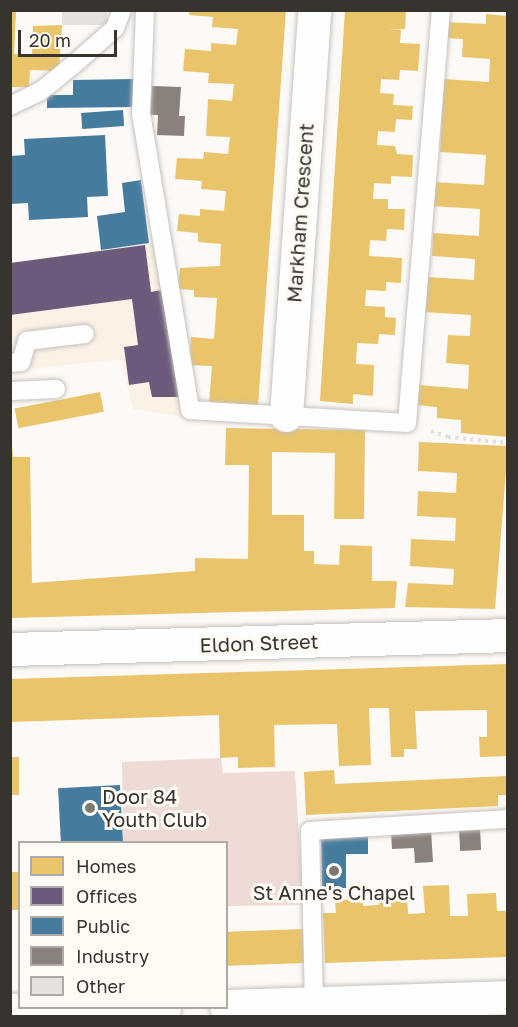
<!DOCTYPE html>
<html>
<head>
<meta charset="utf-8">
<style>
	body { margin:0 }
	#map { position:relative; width:518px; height:1027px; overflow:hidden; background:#fcf9f6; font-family:"Golos Text",sans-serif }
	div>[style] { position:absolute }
	.built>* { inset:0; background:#fbf1e5 }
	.green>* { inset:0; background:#eedbd5 }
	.homes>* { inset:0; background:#e9c46a; transform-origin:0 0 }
	.offices>* { inset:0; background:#6d597a }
	.public>* { inset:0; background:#457b9d; transform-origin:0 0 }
	.industry>* { inset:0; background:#8a817c; transform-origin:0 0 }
	.building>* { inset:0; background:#e5e2de; transform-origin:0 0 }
	.path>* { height:4px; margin-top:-2px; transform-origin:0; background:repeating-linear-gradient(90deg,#e0e0de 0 3px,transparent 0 7.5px) }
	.roads { filter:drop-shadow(0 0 2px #c5c1be) drop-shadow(0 0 2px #c5c1be) }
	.lane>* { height:18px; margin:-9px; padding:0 9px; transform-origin:9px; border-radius:9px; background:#fffefe }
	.street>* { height:33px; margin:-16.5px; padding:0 16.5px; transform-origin:16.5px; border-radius:16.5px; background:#fffefe }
	.dots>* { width:16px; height:16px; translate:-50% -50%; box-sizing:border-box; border:3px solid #fefaf4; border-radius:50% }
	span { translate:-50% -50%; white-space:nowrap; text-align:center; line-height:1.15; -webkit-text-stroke:6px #fefaf4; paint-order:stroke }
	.street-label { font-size:20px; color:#37332e }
	.poi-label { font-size:20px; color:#37332e }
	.left { translate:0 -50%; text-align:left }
	.frame { position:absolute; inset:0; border:12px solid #37332e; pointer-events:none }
	.legend { position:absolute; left:18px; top:841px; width:210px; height:168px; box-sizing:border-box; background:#fefaf4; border:2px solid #aeaaa5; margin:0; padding:8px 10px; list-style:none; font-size:18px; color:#37332e }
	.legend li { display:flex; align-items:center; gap:12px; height:30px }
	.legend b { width:30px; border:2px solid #aeaaa5 }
	.scale { position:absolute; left:18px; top:30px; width:99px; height:27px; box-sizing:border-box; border:3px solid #37332e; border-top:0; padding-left:8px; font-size:18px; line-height:21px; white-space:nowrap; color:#37332e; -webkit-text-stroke:4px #fefaf4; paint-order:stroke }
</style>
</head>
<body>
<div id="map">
	<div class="built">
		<div style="clip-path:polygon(155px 242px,184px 417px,133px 409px,121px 359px,11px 371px,10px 263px)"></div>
	</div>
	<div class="green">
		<div style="clip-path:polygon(221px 758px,223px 773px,295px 771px,303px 905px,227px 906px,226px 842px,123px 842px,122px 762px)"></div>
	</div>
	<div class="homes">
		<div style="clip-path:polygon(189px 10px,286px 10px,258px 406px,209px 403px,212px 366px,189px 365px,191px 337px,214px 339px,217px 298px,194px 297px,194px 290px,178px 289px,180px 268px,220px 266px,221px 244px,198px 242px,198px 233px,177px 231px,179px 214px,200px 216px,200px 209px,224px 211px,226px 191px,201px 189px,202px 181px,175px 179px,177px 158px,203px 159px,204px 152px,228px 154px,230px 137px,206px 136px,208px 99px,232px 101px,234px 84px,208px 83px,209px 73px,183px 71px,185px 49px,211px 51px,211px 43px,236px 45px,238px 29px,212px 27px,213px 17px,189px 15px)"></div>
		<div style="clip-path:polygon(345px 10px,406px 10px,405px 29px,388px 30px,401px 30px,400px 43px,420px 44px,418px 71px,400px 70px,399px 80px,381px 79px,380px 93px,394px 94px,393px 105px,413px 106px,412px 120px,396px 119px,395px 132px,378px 131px,377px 145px,395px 146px,397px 154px,413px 155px,412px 177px,391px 176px,391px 184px,374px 183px,373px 199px,388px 199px,388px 209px,405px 209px,404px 230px,387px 229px,386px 241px,370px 240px,369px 256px,402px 258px,401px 283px,386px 282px,386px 291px,366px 290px,365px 306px,385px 307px,385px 317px,396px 318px,395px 335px,379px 334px,378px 344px,357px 343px,356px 364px,374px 365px,373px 396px,353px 394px,353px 404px,320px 401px)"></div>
		<div style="clip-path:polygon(10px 12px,16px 12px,14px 54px,32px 55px,33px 26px,62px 25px,59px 71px,30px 70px,29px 87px,10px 87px)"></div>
		<div style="clip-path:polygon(486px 14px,508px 16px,508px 437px,461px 433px,461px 420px,437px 418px,437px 407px,417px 405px,418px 385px,468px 389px,469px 365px,446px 363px,448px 335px,470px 336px,471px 315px,425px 312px,427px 277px,474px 280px,475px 259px,432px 256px,433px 233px,479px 236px,480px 209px,431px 206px,432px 182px,484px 185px,486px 155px,440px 152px,444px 79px,489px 82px,490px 59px,462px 57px,463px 39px,443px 38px,444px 22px,486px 24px)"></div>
		<div style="left:100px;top:392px;width:20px;height:87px;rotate:79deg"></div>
		<div style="clip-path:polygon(10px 422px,13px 457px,30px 457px,32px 583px,195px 571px,195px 558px,248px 559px,249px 465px,225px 465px,226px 428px,365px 430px,364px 519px,334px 519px,335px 453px,272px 452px,272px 515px,304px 515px,304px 551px,314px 551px,314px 564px,339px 565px,340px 545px,372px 546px,372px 581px,397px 581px,395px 608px,10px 618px)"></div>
		<div style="clip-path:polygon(419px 442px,508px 446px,495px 609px,405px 607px,408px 583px,453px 585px,454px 569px,410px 566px,411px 539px,455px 541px,456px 518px,417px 516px,418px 491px,456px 493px,457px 473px,418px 471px)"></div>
		<div style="clip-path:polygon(508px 664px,508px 756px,480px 757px,479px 737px,487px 737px,487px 710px,415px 711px,417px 749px,404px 749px,404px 757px,391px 757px,389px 708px,369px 708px,371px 765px,339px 766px,337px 724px,274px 725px,275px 767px,238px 768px,238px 757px,220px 758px,219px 715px,10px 722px,10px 679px)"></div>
		<div style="left:10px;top:757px;width:9px;height:38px"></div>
		<div style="clip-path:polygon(334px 770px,335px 784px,508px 776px,508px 795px,498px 795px,498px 806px,306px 815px,304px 772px)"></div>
		<div style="left:20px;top:872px;width:38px;height:10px;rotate:90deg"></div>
		<div style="clip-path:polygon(449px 885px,450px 916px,468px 916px,467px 894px,496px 893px,497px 911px,508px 911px,508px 957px,325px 963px,323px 913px,336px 913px,335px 900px,363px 899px,363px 906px,379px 905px,378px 895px,407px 894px,408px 914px,425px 913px,423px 886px)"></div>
		<div style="left:305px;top:929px;width:34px;height:79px;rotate:88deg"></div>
	</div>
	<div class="offices">
		<div style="clip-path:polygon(145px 245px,151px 292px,162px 290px,179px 397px,152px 397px,149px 382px,129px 385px,124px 347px,138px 345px,132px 299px,10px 315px,10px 263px)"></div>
	</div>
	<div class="public">
		<div style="clip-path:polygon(134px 79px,134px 107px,47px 108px,47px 95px,73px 95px,73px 80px)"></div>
		<div style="left:123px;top:110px;width:16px;height:42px;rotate:86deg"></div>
		<div style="clip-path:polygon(105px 135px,108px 196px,87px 197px,88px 217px,29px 220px,28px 203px,10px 204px,10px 156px,25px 155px,24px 139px)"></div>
		<div style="clip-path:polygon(141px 180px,149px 243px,101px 250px,97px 216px,125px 212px,122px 183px)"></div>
		<div style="left:120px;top:785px;width:57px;height:62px;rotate:87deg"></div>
		<div style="clip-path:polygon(368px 834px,368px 854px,346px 854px,346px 888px,322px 888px,321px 835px)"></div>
	</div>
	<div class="industry">
		<div style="clip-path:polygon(152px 86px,181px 87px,179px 116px,185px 116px,184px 136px,157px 135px,158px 115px,150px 115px)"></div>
		<div style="left:480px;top:828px;width:22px;height:21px;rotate:87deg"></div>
		<div style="clip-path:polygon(431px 830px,433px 862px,415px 863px,414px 848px,392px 849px,391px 832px)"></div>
	</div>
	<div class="building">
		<div style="left:62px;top:10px;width:45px;height:15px"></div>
	</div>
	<div class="path">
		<div style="left:431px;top:431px;width:18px;rotate:19deg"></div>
		<div style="left:448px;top:437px;width:60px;rotate:5.7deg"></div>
	</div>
	<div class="roads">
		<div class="lane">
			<div style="left:145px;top:10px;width:103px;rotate:92.2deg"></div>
			<div style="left:141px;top:113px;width:301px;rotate:80.6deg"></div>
			<div style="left:190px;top:410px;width:217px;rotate:3.4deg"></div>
			<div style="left:407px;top:423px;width:414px;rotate:-85.3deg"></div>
			<div style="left:10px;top:106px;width:34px;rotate:-26deg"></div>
			<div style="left:41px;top:91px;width:40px;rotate:-39deg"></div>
			<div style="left:72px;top:66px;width:57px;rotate:-41.5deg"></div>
			<div style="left:115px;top:28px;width:19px;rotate:-69deg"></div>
			<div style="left:10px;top:363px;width:11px;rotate:-5deg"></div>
			<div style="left:21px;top:362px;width:22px;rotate:-74deg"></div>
			<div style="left:27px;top:341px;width:58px;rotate:-6.9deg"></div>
			<div style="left:10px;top:391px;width:46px;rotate:-2.5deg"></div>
			<div style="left:314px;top:1005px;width:174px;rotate:-91.3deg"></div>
			<div style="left:310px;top:831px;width:198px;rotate:-3.5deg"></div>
		</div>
		<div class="street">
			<div style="left:286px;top:415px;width:406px;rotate:-86deg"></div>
			<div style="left:10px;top:649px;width:498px;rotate:-1.6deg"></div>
			<div style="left:226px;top:1006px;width:282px;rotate:-1.8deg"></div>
			<div style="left:10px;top:1010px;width:154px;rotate:-0.7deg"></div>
		</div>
	</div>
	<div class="dots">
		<div style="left:90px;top:808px;background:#7c7874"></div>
		<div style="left:334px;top:871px;background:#7c7874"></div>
	</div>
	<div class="street-label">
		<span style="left:300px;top:213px;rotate:-86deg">Markham Crescent</span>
		<span style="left:259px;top:643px;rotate:-2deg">Eldon Street</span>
	</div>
	<div class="poi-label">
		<span class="left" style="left:102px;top:808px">Door 84<br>Youth Club</span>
		<span style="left:334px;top:892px">St Anne's Chapel</span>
	</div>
	<div class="frame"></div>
	<ul class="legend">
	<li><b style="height:16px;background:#e9c46a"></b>Homes</li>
	<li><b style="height:16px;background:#6d597a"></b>Offices</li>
	<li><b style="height:16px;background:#457b9d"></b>Public</li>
	<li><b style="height:16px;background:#8a817c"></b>Industry</li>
	<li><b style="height:16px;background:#e5e2de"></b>Other</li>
	</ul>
	<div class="scale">20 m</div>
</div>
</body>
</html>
